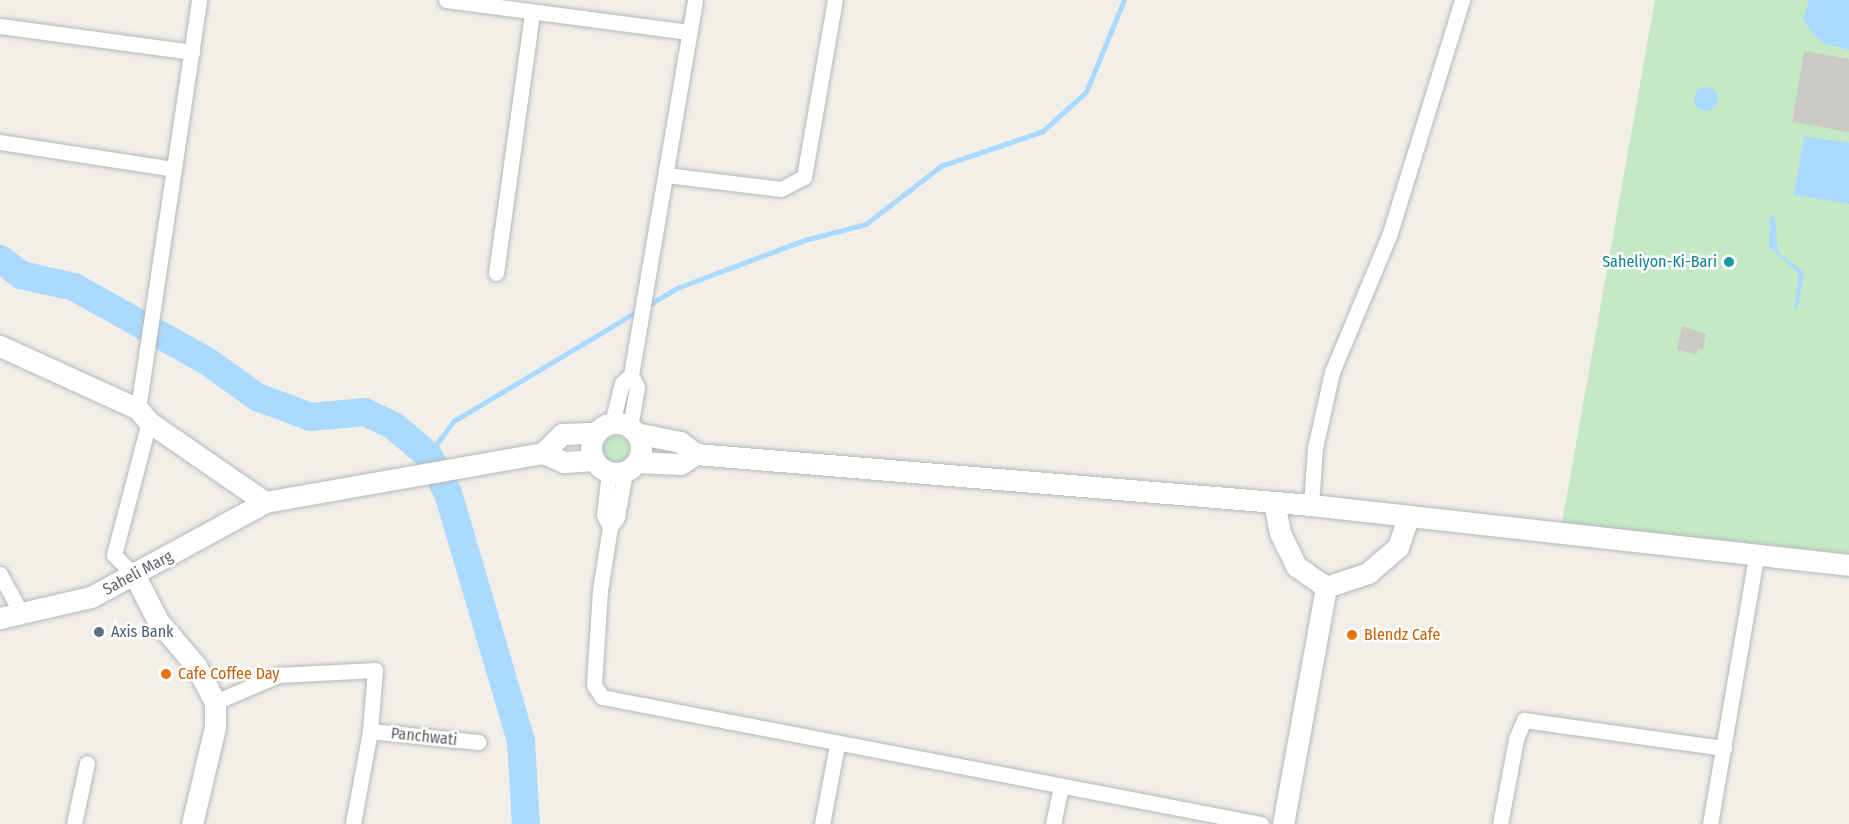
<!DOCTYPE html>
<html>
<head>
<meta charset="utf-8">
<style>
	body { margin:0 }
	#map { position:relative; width:1849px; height:824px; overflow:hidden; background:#f1efe8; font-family:"Fira Sans Condensed",sans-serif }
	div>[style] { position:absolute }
	.green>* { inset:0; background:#c5e8c5 }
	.round { border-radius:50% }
	.water>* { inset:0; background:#aadaff }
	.stream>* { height:4.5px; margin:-2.25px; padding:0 2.25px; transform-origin:2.25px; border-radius:2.25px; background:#aadaff }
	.river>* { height:28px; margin:-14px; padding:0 14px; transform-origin:14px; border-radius:14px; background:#aadaff }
	.building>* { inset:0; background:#cccac5 }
	.roads { filter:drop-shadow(0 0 2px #b5b8bc) drop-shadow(0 0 2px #b5b8bc) }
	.street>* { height:15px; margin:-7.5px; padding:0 7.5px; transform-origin:7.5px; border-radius:7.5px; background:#fff }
	.secondary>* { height:21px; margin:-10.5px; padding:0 10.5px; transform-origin:10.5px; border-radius:10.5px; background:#fff }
	.secondary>.ring { margin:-10.5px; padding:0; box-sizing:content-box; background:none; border:21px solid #fff; border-radius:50% }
	.dots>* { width:16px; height:16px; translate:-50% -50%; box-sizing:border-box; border:3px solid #fff; border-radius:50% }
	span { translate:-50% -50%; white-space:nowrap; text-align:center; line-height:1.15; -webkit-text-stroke:5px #fff; paint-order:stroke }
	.culture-label { font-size:16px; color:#0d838f }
	.right { translate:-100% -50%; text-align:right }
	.street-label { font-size:16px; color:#5f6368 }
	.service-label { font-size:16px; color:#4e5e75 }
	.left { translate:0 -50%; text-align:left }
	.food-label { font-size:16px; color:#c56008 }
</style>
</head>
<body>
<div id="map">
	<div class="green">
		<div style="clip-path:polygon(1655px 0,1849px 0,1849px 554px,1562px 523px)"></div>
		<div class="round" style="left:603px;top:436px;width:26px;height:26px"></div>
	</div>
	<div class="water">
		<div style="clip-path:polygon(1809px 0,1849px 0,1849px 50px,1823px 43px,1812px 33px,1803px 19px)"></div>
		<div class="round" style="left:1694px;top:87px;width:24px;height:24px"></div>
		<div style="clip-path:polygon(1804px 136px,1849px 143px,1849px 204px,1794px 195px)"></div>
		<div style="clip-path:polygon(1770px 216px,1775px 217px,1778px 252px,1804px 272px,1798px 309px,1794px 309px,1799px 274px,1769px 247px)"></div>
	</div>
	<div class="stream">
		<div style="left:648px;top:305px;width:34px;rotate:-30deg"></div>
		<div style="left:677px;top:288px;width:137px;rotate:-20.6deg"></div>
		<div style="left:805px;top:240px;width:63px;rotate:-14.7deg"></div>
		<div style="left:866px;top:224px;width:95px;rotate:-37.7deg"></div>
		<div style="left:941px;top:166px;width:108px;rotate:-18.9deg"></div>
		<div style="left:1043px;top:131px;width:58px;rotate:-42.2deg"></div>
		<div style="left:1086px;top:92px;width:100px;rotate:-67.6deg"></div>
		<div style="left:428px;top:455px;width:43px;rotate:-52.6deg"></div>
		<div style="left:454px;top:421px;width:214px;rotate:-30.9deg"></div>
	</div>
	<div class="river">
		<div style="left:0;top:259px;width:26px;rotate:37deg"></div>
		<div style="left:21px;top:275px;width:54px;rotate:12.8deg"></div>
		<div style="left:74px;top:287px;width:152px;rotate:29.1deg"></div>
		<div style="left:207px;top:361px;width:62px;rotate:35.8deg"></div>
		<div style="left:257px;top:397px;width:58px;rotate:20.3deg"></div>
		<div style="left:311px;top:417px;width:54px;rotate:-5.3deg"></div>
		<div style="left:365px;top:412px;width:32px;rotate:26deg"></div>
		<div style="left:394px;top:426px;width:45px;rotate:40.5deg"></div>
		<div style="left:428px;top:455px;width:43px;rotate:62.2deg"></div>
		<div style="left:448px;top:493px;width:259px;rotate:73.6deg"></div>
		<div style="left:521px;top:741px;width:83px;rotate:86.6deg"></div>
	</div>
	<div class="building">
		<div style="clip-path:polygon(1804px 51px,1849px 59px,1849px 132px,1792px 122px)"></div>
		<div style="clip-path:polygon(1682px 326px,1706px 334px,1703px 350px,1698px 349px,1697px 354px,1677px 350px)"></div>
	</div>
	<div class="roads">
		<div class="street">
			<div style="left:446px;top:0;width:245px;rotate:7.5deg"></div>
			<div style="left:0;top:26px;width:194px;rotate:7.7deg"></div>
			<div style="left:0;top:142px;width:176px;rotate:8.8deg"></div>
			<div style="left:666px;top:175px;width:116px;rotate:6.9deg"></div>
			<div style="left:781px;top:189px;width:26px;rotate:-28deg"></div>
			<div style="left:804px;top:177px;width:180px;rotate:-80.1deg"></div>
			<div style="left:496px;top:273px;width:261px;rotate:-82.1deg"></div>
			<div style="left:138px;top:409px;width:414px;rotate:-81.5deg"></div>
			<div style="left:612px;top:423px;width:41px;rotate:-76deg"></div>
			<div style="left:622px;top:383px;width:12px;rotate:-42deg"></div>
			<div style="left:631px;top:375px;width:380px;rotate:-80.3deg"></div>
			<div style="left:630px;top:427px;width:41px;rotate:-80.1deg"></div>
			<div style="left:637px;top:387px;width:13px;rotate:-117deg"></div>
			<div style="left:609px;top:472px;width:43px;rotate:96.6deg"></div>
			<div style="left:604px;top:515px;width:13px;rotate:63deg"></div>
			<div style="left:625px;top:472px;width:46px;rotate:100.1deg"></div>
			<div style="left:617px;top:517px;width:12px;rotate:125deg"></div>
			<div style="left:610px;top:527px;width:64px;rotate:99deg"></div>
			<div style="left:600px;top:590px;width:95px;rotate:93.6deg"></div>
			<div style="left:594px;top:685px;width:14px;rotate:56deg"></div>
			<div style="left:602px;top:697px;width:671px;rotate:10.91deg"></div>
			<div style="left:1311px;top:505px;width:57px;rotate:-86deg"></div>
			<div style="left:1315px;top:448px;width:78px;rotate:-77.4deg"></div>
			<div style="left:1332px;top:372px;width:147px;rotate:-67.3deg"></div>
			<div style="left:1389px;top:236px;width:247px;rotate:-72.8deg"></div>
			<div style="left:0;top:574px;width:44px;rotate:61.7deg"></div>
			<div style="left:135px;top:576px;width:30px;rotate:-135deg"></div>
			<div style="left:114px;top:555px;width:138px;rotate:-75.3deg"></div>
			<div style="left:215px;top:702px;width:69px;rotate:-22.9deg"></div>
			<div style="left:279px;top:675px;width:96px;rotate:-3deg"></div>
			<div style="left:375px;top:670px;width:61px;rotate:94.7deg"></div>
			<div style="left:370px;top:731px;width:95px;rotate:100.4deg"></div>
			<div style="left:370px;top:731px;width:109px;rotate:5.8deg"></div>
			<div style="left:74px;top:824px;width:62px;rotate:-78deg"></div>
			<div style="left:822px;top:824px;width:80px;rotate:-79.2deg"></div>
			<div style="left:1053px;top:824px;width:39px;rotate:-78deg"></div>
			<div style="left:1500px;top:824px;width:86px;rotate:-79.3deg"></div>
			<div style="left:1516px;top:739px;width:21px;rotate:-67deg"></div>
			<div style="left:1524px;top:720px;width:202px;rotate:8deg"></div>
			<div style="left:1710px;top:824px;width:275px;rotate:-80.2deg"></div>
		</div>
		<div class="secondary">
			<div style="left:0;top:346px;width:152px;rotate:24.5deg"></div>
			<div style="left:138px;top:409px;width:17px;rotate:50deg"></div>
			<div style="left:149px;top:422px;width:141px;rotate:34.6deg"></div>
			<div class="ring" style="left:591px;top:423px;width:29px;height:29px"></div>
			<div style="left:636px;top:433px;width:45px;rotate:11.6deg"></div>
			<div style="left:680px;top:442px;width:20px;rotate:37deg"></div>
			<div style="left:696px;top:454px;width:617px;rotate:4.74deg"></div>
			<div style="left:1311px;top:505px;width:541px;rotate:6.36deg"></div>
			<div style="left:543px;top:453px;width:27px;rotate:-45deg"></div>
			<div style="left:562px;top:434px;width:34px;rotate:-2deg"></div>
			<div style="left:637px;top:462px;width:43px;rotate:2.7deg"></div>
			<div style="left:680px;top:464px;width:19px;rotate:-32deg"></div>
			<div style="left:1274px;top:502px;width:32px;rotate:79deg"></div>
			<div style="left:1280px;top:533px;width:37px;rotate:64deg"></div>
			<div style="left:1296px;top:566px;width:37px;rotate:35deg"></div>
			<div style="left:1326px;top:587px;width:44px;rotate:-18.4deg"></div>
			<div style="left:1368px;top:573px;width:40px;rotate:-41deg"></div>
			<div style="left:1398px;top:547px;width:31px;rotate:-71deg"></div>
			<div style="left:135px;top:576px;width:51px;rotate:62.9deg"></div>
			<div style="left:158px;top:621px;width:59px;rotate:49.8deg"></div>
			<div style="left:196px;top:666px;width:41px;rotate:62.2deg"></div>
			<div style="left:215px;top:702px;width:25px;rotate:90deg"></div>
			<div style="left:215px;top:727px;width:100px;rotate:103.3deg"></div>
			<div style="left:0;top:618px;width:93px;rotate:-13deg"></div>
			<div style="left:91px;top:597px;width:198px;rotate:-28.6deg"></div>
			<div style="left:265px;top:502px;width:282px;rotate:-10deg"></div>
			<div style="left:543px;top:453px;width:23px;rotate:23deg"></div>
			<div style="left:564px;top:462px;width:30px;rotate:-4deg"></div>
			<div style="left:1283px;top:824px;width:241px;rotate:-79.7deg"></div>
		</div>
	</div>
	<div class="dots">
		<div style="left:1729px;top:262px;background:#0f9aa8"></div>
		<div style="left:99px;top:632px;background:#5c6f8a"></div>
		<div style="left:1352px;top:635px;background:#e8710a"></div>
		<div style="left:166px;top:674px;background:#e8710a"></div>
	</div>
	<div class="culture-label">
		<span class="right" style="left:1717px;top:262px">Saheliyon-Ki-Bari</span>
	</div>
	<div class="street-label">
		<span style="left:138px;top:573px;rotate:-28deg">Saheli Marg</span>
		<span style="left:424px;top:737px;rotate:6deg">Panchwati</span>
	</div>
	<div class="service-label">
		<span class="left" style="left:111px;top:632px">Axis Bank</span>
	</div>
	<div class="food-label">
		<span class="left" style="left:1364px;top:635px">Blendz Cafe</span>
		<span class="left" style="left:178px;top:674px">Cafe Coffee Day</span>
	</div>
</div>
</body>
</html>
